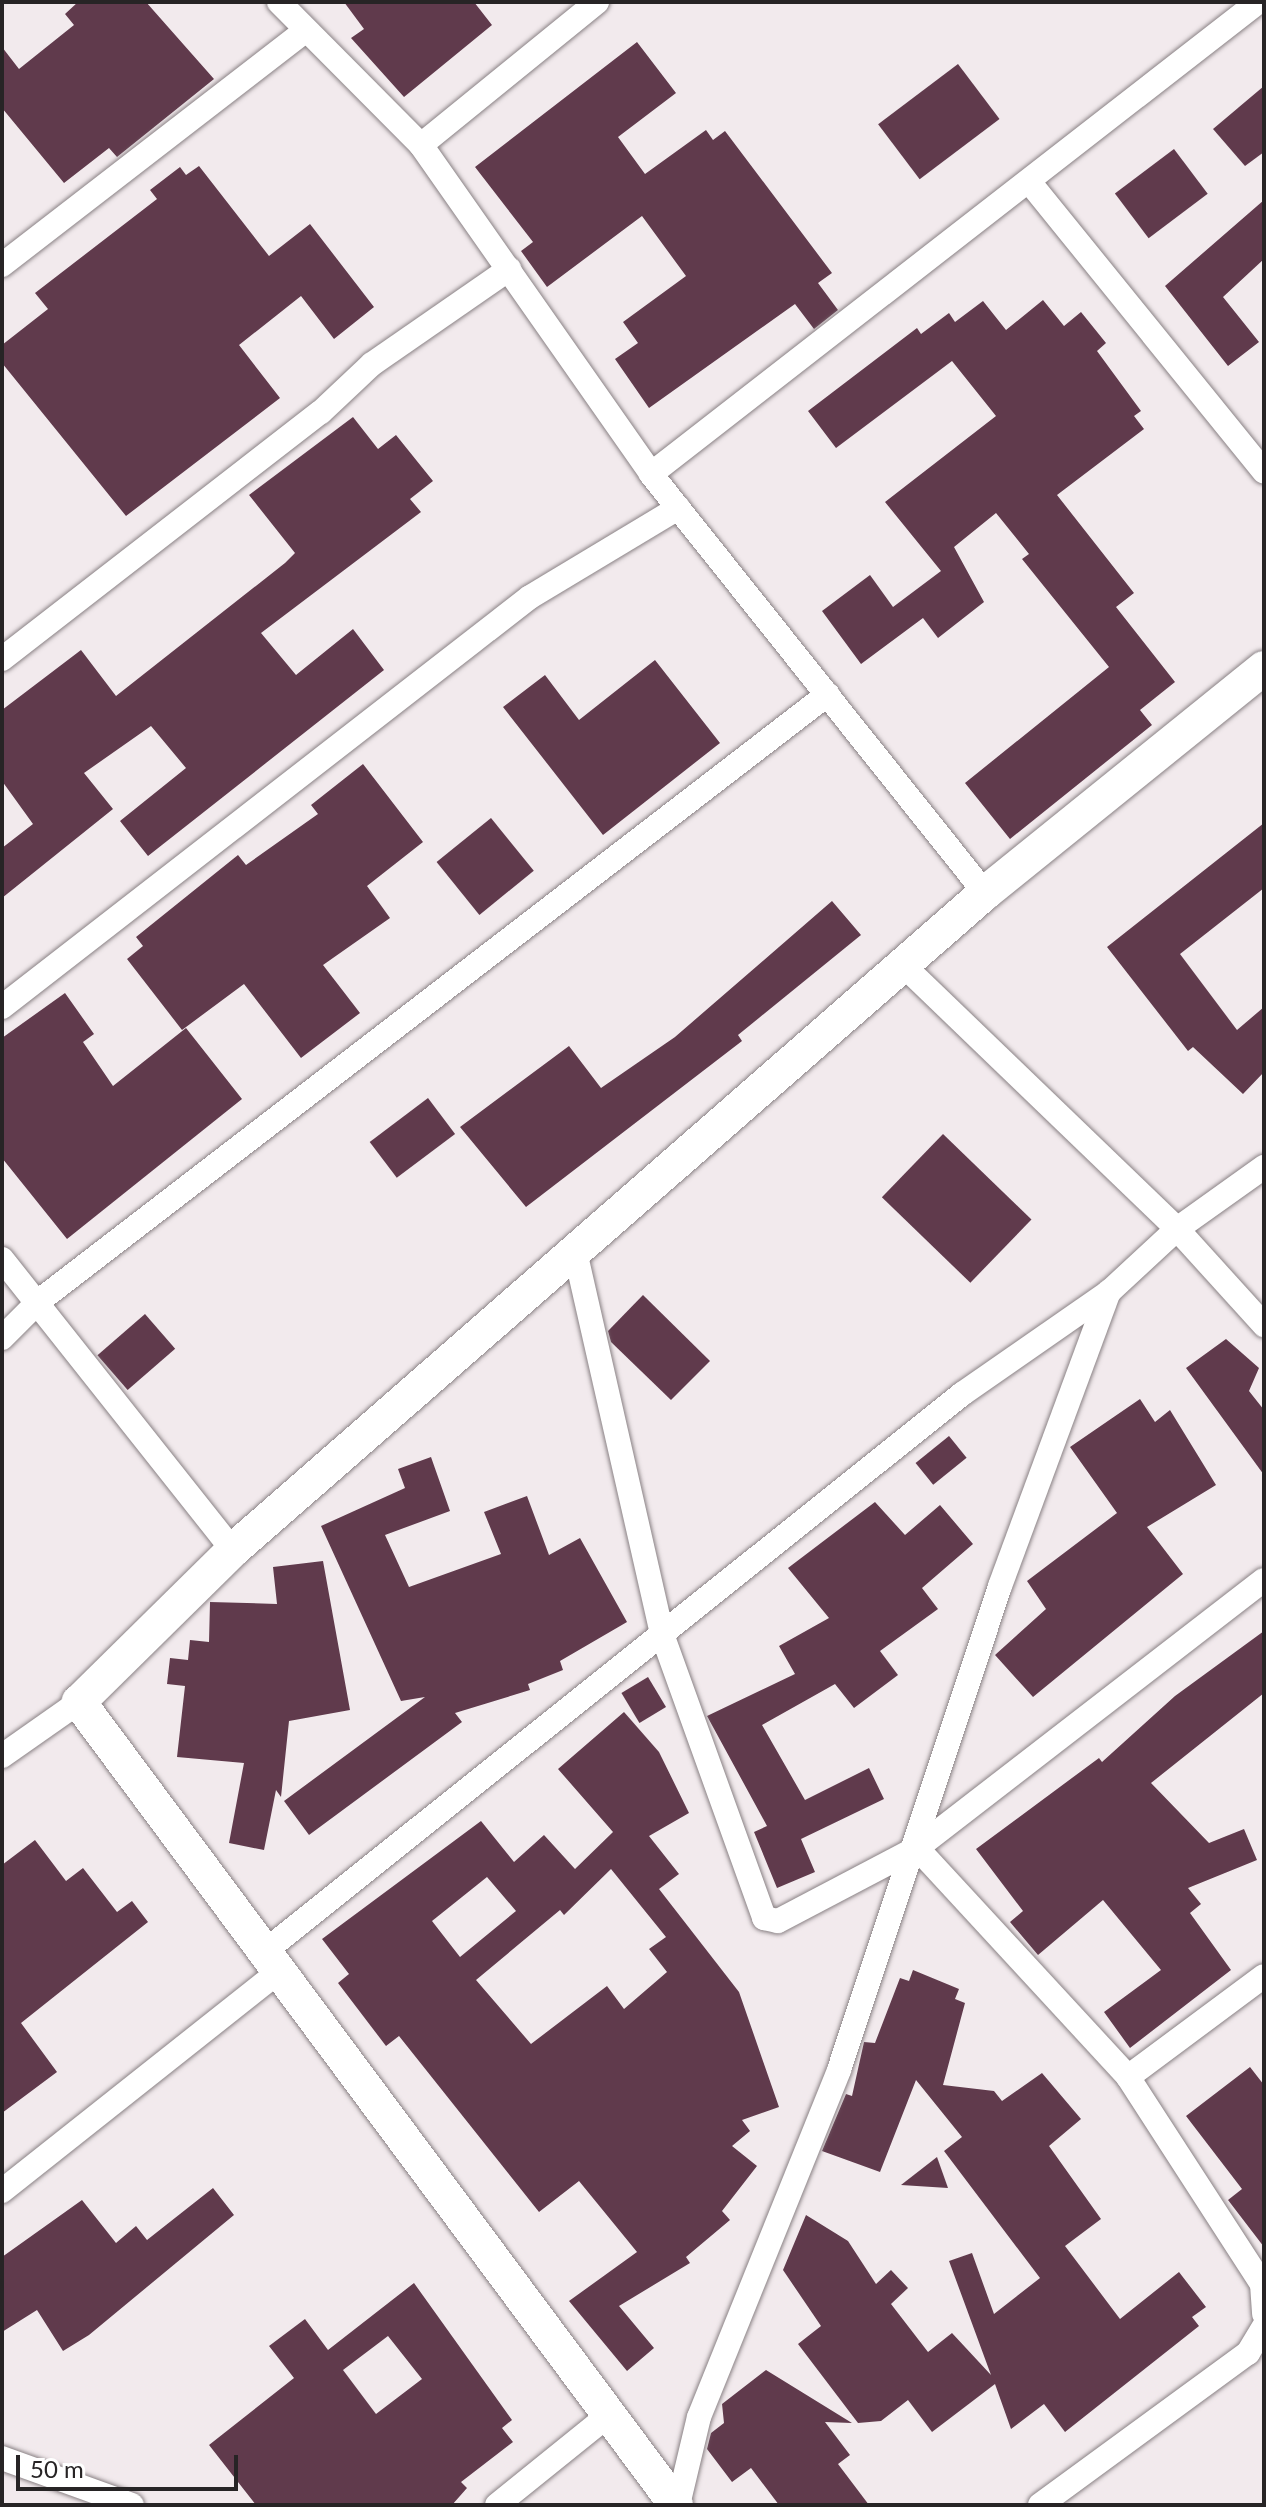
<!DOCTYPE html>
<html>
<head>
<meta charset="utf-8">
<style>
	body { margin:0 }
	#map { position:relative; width:1266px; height:2507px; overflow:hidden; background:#f2eaed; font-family:Lato,sans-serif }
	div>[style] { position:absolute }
	.building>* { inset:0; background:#603a4c; transform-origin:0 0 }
	.roads { filter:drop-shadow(0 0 2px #898184) drop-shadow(0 0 2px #898184) }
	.street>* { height:24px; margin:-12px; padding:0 12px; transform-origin:12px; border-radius:12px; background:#fff }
	.secondary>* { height:34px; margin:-17px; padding:0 17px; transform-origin:17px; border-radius:17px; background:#fff }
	span { translate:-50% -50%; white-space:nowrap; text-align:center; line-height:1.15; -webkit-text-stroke:8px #fff; paint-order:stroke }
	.frame { position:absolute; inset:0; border:4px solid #272425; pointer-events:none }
	.scale { position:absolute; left:16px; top:2455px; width:222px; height:36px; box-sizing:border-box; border:4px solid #272425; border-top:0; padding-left:10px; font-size:24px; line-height:28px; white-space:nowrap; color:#272425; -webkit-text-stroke:6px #fff; paint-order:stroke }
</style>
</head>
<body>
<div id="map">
	<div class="building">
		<div style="clip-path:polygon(78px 2px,146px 2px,214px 79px,117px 157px,109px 148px,64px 183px,2px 108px,2px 47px,19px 69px,74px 25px,65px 14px)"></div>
		<div style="clip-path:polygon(344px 2px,474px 2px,492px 25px,404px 97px,351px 38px,364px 29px)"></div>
		<div style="clip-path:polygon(637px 42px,676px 93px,618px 137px,645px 174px,706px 130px,713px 140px,725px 131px,832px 273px,818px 283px,838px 310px,814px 329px,795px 304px,649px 408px,615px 359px,638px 343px,623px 322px,686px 276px,642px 216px,547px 287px,521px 251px,533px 242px,475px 167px)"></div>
		<div style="left:958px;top:64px;width:69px;height:100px;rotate:53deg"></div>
		<div style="clip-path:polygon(1264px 86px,1264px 152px,1245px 166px,1213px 129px)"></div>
		<div style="left:1174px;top:149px;width:56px;height:74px;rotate:53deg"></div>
		<div style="clip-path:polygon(199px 166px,269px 256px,310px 224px,374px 307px,334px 339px,301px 296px,239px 345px,280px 398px,126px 516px,2px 363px,2px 345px,48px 309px,35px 293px,157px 199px,150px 190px,180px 167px,186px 175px)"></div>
		<div style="clip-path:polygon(1264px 200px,1264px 259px,1223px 297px,1259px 342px,1228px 366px,1165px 286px)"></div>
		<div style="clip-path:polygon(1043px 300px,1064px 326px,1081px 312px,1106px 343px,1097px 351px,1141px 411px,1134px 416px,1144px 429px,1057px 495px,1134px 593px,1116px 607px,1175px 682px,1140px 710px,1152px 725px,1010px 839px,965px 783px,1109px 667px,1022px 559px,1029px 554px,996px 513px,954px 547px,984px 602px,938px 638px,923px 618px,861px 664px,822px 611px,870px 575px,893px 607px,941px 571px,885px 502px,996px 416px,952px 361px,836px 448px,808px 411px,917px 328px,921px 334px,949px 313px,955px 322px,983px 301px,1006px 330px)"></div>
		<div style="clip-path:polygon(353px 417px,378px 449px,396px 435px,433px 481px,410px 499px,421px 512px,261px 633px,296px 675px,353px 629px,384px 670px,148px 856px,120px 821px,186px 768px,151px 726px,84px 773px,113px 809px,2px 898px,2px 848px,33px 824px,2px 781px,2px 710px,81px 650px,116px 696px,285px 563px,295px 553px,249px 495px)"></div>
		<div style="clip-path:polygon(655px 660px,720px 743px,603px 835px,503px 707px,545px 675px,579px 720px)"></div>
		<div style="clip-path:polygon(363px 764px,423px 842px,367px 886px,390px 918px,323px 965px,360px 1013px,301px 1058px,244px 984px,182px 1030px,127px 959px,143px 946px,136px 937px,238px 855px,246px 865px,318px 814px,311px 805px)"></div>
		<div style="left:491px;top:818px;width:68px;height:70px;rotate:51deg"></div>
		<div style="clip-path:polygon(1264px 823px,1264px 888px,1180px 954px,1237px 1030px,1264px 1007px,1264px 1072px,1243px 1094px,1193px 1047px,1188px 1051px,1107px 947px)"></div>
		<div style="clip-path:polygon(832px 901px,861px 935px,738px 1035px,742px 1041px,526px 1207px,460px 1127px,569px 1046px,601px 1088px,675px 1037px)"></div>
		<div style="clip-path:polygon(65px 993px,94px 1034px,83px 1042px,113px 1086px,186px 1028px,242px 1099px,67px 1239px,2px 1158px,2px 1038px)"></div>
		<div style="left:428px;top:1098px;width:45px;height:73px;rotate:53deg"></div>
		<div style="left:943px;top:1134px;width:123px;height:88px;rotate:44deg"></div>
		<div style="clip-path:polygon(643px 1295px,710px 1361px,671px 1400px,611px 1342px,608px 1331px)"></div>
		<div style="left:145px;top:1314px;width:46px;height:63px;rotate:49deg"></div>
		<div style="clip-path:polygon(1226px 1339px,1259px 1368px,1249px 1391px,1264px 1410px,1264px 1475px,1186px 1368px)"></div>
		<div style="clip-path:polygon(1140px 1399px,1155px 1422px,1170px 1410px,1216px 1485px,1147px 1527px,1183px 1574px,1033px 1697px,995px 1655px,1046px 1609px,1027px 1581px,1117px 1513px,1070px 1447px)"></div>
		<div style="left:949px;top:1436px;width:28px;height:43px;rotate:51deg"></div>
		<div style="clip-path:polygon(431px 1457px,450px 1511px,385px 1535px,409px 1587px,501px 1554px,484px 1512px,527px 1496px,549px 1555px,580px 1538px,627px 1622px,560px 1661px,563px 1670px,528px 1684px,530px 1690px,455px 1713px,462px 1722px,309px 1835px,284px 1801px,425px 1697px,401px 1701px,321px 1526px,405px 1488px,398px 1469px)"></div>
		<div style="clip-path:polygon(875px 1502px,905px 1535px,940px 1505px,973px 1544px,922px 1588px,938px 1609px,880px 1651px,898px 1675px,854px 1708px,835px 1684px,762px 1725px,805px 1800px,869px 1768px,884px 1799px,801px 1839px,815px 1872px,777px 1888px,754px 1832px,767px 1826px,707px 1716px,795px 1674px,779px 1646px,829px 1618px,788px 1568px)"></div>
		<div style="clip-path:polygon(323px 1561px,350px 1710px,289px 1721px,281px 1797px,276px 1790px,264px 1850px,229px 1843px,244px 1763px,177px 1757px,185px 1686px,167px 1684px,170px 1658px,188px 1660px,190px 1640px,209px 1642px,210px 1602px,277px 1604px,273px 1567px)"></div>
		<div style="clip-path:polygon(1264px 1631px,1264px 1693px,1151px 1783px,1209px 1843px,1244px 1829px,1257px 1860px,1188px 1888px,1201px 1904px,1190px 1913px,1231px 1970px,1130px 2048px,1104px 2012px,1161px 1970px,1103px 1900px,1038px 1955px,1010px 1922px,1023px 1911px,976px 1849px,1099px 1758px,1102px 1762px,1175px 1696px)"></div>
		<div style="left:648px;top:1677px;width:35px;height:31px;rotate:59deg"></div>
		<div style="clip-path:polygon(evenodd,624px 1712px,659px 1752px,689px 1813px,649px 1836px,679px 1874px,659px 1889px,739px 1992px,779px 2107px,742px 2120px,750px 2131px,732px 2146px,757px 2166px,722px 2211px,730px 2220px,686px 2257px,690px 2263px,619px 2306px,654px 2348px,627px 2371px,569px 2301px,637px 2252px,579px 2181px,539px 2212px,399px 2036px,386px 2046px,338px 1983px,349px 1974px,322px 1939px,481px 1821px,514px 1862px,544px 1835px,575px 1869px,613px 1832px,558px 1769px,624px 1712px,611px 1869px,666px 1937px,649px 1949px,667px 1972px,624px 2009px,607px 1986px,531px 2044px,476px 1980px,560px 1910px,564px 1915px,611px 1869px,624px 1712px,487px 1877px,516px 1911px,460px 1957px,432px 1921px,487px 1877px)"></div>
		<div style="clip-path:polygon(35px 1840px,66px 1881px,83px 1868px,117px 1912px,132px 1901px,148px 1922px,21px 2023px,57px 2072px,2px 2113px,2px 1865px)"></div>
		<div style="clip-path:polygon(913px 1970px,959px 1989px,955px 1999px,965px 2003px,943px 2085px,994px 2091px,1002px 2101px,1042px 2073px,1081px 2119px,1049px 2146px,1101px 2219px,1065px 2246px,1120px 2319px,1179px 2272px,1206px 2307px,1192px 2317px,1199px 2326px,1065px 2432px,1044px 2404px,1011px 2429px,995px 2384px,932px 2432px,908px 2400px,881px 2421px,858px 2423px,798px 2344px,821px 2326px,783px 2270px,806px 2215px,848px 2241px,876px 2284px,891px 2270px,908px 2288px,891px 2304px,928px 2352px,952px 2333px,991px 2375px,949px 2261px,972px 2253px,994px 2314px,1040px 2278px,944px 2151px,962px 2137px,916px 2080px,880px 2172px,822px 2151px,846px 2094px,852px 2096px,864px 2042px,875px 2043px,900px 1978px,909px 1981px)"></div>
		<div style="clip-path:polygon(1250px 2067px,1264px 2085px,1264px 2247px,1228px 2200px,1242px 2189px,1186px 2116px)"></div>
		<div style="clip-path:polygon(937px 2157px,948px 2188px,901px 2185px)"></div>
		<div style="clip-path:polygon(213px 2188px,234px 2215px,89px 2335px,63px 2351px,37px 2310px,2px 2332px,2px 2257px,82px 2200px,116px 2243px,136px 2226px,147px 2240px)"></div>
		<div style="clip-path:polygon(evenodd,414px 2283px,512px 2420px,502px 2428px,513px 2442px,461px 2482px,467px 2488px,452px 2505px,256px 2505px,209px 2445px,294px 2378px,269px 2346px,305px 2319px,328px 2350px,414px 2283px,388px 2336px,422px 2379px,376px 2414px,343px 2370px,388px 2336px)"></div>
		<div style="clip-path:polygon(766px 2370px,852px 2423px,825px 2422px,850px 2455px,838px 2464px,869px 2505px,779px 2505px,751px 2468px,732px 2482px,707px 2449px,711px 2433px,724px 2423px,722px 2404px)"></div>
	</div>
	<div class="roads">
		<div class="street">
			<div style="left:279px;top:2px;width:202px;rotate:45.2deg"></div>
			<div style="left:421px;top:145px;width:401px;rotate:55deg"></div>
			<div style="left:651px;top:474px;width:536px;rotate:51.44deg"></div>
			<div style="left:421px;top:145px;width:227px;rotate:-39.1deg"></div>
			<div style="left:1031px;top:184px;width:370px;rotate:51deg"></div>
			<div style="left:2px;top:265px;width:381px;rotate:-37.7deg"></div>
			<div style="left:651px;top:474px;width:769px;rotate:-37.87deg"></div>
			<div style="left:2px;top:659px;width:403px;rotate:-37.8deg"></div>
			<div style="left:321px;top:412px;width:70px;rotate:-43.3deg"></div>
			<div style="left:372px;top:364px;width:167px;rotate:-34.7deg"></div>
			<div style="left:903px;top:965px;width:380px;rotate:43.9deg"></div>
			<div style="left:1177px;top:1229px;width:130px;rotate:47.8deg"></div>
			<div style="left:2px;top:1007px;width:668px;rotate:-37.83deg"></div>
			<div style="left:530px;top:597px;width:173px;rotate:-31deg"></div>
			<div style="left:575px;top:1251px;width:393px;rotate:77.2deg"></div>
			<div style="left:662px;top:1634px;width:302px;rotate:70.2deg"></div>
			<div style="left:764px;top:1918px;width:14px;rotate:12deg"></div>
			<div style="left:778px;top:1921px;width:157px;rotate:-27.7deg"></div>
			<div style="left:917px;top:1848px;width:438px;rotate:-37.7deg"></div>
			<div style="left:2px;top:1259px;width:372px;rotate:51.6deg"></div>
			<div style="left:2px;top:1338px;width:52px;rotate:-45deg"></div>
			<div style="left:39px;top:1301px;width:995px;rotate:-37.57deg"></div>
			<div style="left:2px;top:1756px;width:94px;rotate:-35deg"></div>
			<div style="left:917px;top:1848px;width:311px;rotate:47.3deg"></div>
			<div style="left:1128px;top:2077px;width:247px;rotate:57.1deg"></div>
			<div style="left:1262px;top:2284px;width:30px;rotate:86deg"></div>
			<div style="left:264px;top:1952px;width:894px;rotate:-38.64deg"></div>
			<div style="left:962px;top:1394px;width:179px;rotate:-34.8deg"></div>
			<div style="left:1128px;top:2077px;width:169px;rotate:-36.6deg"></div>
			<div style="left:2px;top:2191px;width:352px;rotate:-38.4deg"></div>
			<div style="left:2px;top:2458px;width:138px;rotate:19.9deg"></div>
			<div style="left:497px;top:2505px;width:140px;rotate:-38.9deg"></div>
			<div style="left:678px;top:2505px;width:90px;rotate:-76.6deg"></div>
			<div style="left:699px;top:2417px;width:374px;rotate:-68deg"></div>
			<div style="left:839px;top:2070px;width:510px;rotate:-71.6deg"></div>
			<div style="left:1000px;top:1586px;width:314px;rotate:-69.7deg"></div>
			<div style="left:1109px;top:1292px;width:93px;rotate:-42.8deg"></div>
			<div style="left:1177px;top:1229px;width:107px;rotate:-35.5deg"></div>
			<div style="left:1040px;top:2505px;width:258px;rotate:-36.2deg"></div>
			<div style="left:1248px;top:2353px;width:31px;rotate:-59deg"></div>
		</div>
		<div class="secondary">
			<div style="left:676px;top:2505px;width:1001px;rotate:-126.63deg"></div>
			<div style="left:79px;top:1702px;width:216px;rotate:-44.6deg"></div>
			<div style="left:233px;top:1550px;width:999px;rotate:-41.14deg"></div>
			<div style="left:985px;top:893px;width:358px;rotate:-38.9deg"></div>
		</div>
	</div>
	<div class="frame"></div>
	<div class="scale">50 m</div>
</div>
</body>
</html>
